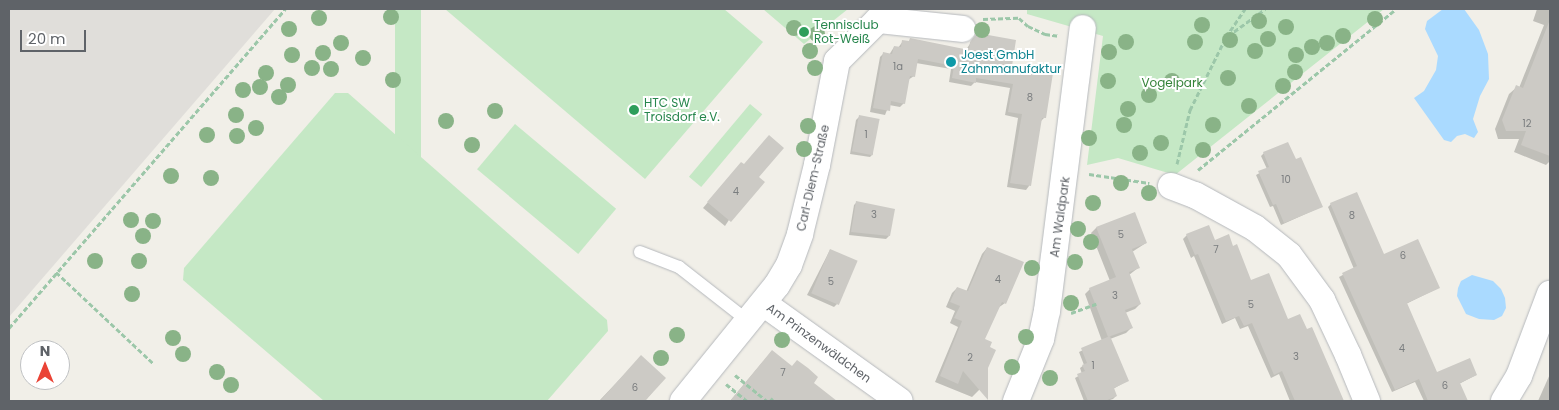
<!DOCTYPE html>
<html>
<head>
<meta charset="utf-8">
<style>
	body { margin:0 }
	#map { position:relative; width:1559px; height:410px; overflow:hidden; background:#f1efe8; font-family:Poppins,sans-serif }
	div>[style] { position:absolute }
	.industrial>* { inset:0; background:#e0deda }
	.green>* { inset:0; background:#c5e8c5; transform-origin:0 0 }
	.water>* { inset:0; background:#aadaff }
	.shadow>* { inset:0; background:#0003 }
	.building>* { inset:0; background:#cccac5; transform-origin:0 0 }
	.path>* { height:3px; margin-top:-1.5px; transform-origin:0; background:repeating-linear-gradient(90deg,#9cc7a9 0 5px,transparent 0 7.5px) }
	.roads { filter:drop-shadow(0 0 1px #b5b8bc) drop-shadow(0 0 1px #b5b8bc) }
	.lane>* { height:12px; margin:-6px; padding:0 6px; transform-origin:6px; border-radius:6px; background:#fff }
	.street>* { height:26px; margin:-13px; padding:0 13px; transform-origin:13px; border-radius:13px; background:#fff }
	.trees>* { width:16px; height:16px; margin:-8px; border-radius:50%; background:#89b387 }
	.dots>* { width:14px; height:14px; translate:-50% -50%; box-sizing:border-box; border:2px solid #fff; border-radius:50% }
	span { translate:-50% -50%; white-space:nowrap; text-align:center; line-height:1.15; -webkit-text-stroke:4px #fff; paint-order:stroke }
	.number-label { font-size:10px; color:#7a7d7f }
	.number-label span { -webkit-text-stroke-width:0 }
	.leisure-label { font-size:12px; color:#27864d }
	.left { translate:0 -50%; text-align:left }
	.culture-label { font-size:12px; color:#0d838f }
	.park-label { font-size:12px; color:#348238 }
	.street-label { font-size:12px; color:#5f6368 }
	.frame { position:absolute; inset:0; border:10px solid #5f6368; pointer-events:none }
	.north { position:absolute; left:20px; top:340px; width:50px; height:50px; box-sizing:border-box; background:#fff; border:1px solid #bfc1c3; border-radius:50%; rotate:0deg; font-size:14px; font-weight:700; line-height:20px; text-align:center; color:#5f6368 }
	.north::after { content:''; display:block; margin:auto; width:18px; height:22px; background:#ea4335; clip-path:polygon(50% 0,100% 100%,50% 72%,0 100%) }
	.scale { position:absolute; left:20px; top:30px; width:66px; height:22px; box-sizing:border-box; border:2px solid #5f6368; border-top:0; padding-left:6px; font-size:15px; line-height:18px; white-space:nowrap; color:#5f6368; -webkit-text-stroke:4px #fff; paint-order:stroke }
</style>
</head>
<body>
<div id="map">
	<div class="industrial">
		<div style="clip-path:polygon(9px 9px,275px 9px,9px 317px)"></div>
	</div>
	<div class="green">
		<div style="left:395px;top:9px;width:26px;height:320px"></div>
		<div style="clip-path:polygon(445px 9px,724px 9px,763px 42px,645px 179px)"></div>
		<div style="clip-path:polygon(763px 9px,848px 9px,804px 44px)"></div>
		<div style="clip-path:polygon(1027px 9px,1384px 9px,1175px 175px,1118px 158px,1087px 165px,1103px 36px,1027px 14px)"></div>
		<div style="clip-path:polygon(335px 93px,348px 93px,607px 320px,608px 331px,547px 401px,324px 401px,183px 280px,184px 268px)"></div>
		<div style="left:750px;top:104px;width:16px;height:95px;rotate:40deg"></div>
		<div style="left:515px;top:124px;width:132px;height:59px;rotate:40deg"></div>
	</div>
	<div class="water">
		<div style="clip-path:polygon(1443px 9px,1464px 9px,1479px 30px,1488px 54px,1489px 79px,1480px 96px,1473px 119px,1478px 132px,1474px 138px,1465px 134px,1457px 136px,1451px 142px,1444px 140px,1414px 98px,1424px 91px,1436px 70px,1438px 56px,1425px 29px,1427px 21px)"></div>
		<div style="clip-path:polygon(1472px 275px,1493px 281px,1501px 289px,1505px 298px,1506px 308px,1502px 316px,1494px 320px,1479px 319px,1466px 314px,1457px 296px,1458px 288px,1461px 281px)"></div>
	</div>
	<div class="shadow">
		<div style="clip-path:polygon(1537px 9px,1550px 9px,1550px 161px,1546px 165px,1514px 152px,1519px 139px,1498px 139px,1495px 129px,1509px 94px,1517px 87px,1519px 88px,1544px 25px,1533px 21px)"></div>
		<div style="clip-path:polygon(973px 39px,1010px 67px,1044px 118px,1040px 122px,1029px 186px,1026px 190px,1007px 187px,1018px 118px,1005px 115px,1010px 88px,975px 82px,971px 86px,949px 82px,951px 69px,916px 63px,914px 76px,908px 80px,904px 103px,900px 107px,889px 105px,885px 115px,870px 112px,880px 57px,884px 53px,889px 55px,894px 47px,898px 48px,903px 41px,908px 42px,910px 40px,966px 50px)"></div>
		<div style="clip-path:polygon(859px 117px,873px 154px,870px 157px,850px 154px,856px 120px)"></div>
		<div style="clip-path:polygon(1264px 153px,1321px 207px,1281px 225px,1273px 206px,1270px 207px,1256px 175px,1267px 169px,1261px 156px)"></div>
		<div style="clip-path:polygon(743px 166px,757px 177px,725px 226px,703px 208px,736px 169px)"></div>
		<div style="clip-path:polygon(857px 202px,889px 236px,886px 239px,849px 235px,854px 205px)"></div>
		<div style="clip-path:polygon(1331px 204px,1383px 256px,1438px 288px,1406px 304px,1436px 373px,1476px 375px,1459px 384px,1466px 401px,1424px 401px,1415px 382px,1392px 392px,1339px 277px,1354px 269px,1328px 207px)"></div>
		<div style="clip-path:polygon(1134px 214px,1146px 243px,1132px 252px,1138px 268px,1129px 275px,1140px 304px,1135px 309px,1125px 313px,1131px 328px,1126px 333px,1110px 339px,1127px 381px,1113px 389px,1116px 396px,1113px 399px,1107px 401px,1084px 401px,1075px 378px,1082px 374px,1080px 368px,1084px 365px,1079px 352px,1102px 341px,1085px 294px,1090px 289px,1110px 281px,1091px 233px,1096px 228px)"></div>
		<div style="clip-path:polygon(1187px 235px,1214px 241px,1287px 321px,1306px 331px,1311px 328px,1343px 401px,1290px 401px,1279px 374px,1271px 378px,1248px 326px,1240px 329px,1235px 318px,1222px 324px,1194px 256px,1191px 258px,1183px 239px)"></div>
		<div style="clip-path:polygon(987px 248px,1005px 303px,998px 308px,983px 340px,987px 382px,972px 397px,935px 382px,958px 327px,950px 323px,955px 311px,946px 307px,952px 293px,957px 288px,966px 292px,982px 254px)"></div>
		<div style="clip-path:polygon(830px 250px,837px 304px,834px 307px,807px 295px)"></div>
		<div style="clip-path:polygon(772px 351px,829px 397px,825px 401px,730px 401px)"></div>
		<div style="clip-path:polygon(641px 357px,664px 378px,645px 401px,599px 401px)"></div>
		<div style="clip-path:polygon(1550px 374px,1550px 401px,1538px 401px)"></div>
	</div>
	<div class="building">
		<div style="clip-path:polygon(1549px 22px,1550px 22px,1550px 156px,1521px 145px,1526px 131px,1506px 131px,1502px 120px,1516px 85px,1523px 88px)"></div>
		<div style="clip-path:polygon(977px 33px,1016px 40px,1012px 66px,1053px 73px,1046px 118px,1042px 118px,1031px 186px,1010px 183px,1022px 114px,1008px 112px,1013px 84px,976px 78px,976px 83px,952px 78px,954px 66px,918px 59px,915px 77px,910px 76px,905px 104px,891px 101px,890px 111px,873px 108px,883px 52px,892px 54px,894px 46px,901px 47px,902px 40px,909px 41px,910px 38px,969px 50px,970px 42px)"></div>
		<div style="left:859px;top:115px;width:21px;height:37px;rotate:11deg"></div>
		<div style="clip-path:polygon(769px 135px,784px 148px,759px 177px,765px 182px,731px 222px,707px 202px,741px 162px,744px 164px)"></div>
		<div style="clip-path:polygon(1288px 142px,1296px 159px,1301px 157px,1323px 207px,1284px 223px,1276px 204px,1273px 205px,1258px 171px,1269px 167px,1263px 152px)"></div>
		<div style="clip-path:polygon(1357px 192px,1384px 254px,1418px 239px,1440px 288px,1407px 303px,1437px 372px,1470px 358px,1477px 375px,1460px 383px,1468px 401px,1428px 401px,1419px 379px,1395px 390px,1342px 273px,1357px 266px,1330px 203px)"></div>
		<div style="clip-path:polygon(856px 201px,895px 209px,890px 236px,851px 232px)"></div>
		<div style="clip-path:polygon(1135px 212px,1147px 243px,1132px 249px,1140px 268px,1129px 272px,1141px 304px,1125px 310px,1133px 328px,1108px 337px,1089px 288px,1116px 277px,1096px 227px)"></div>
		<div style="clip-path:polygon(1209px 225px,1215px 240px,1229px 234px,1233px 246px,1237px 244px,1251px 280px,1269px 273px,1288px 319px,1300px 314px,1307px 329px,1312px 327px,1344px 401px,1295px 401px,1282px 371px,1274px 375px,1252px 323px,1244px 326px,1239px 316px,1226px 321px,1198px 254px,1195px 255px,1186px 234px)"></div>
		<div style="clip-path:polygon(987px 247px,1024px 262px,1006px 304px,1002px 302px,985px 339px,992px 342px,990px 347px,996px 350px,988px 368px,988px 400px,963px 371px,958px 384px,940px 376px,962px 321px,954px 318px,960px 306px,950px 302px,957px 287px,968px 291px)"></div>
		<div style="left:830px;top:249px;width:30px;height:48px;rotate:23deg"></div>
		<div style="clip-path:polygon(1110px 336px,1129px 381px,1114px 388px,1117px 396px,1105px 401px,1088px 401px,1077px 374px,1085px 371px,1082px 365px,1087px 363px,1081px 348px)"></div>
		<div style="clip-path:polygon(772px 350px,792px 366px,797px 360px,808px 368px,818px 377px,814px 383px,837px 401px,730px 401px)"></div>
		<div style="clip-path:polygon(641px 355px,666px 378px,645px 401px,600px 401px)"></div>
	</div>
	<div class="path">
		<div style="left:983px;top:19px;width:36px;rotate:-2deg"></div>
		<div style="left:1019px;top:18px;width:12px;rotate:42deg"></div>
		<div style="left:1028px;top:26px;width:19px;rotate:25deg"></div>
		<div style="left:1045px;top:34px;width:15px;rotate:8deg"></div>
		<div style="left:1228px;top:36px;width:46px;rotate:-36.1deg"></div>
		<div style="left:1177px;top:164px;width:56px;rotate:-76.5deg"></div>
		<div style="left:1190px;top:110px;width:81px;rotate:-63.7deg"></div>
		<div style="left:1226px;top:37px;width:34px;rotate:-56deg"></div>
		<div style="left:1198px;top:170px;width:255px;rotate:-39.1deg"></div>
		<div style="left:1089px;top:174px;width:61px;rotate:8.5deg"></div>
		<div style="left:56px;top:272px;width:134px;rotate:43.2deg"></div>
		<div style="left:1071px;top:313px;width:27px;rotate:-20deg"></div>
		<div style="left:9px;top:328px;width:422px;rotate:-49.1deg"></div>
		<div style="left:735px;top:375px;width:41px;rotate:39.1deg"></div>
		<div style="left:726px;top:384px;width:27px;rotate:39deg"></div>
		<div style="left:770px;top:401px;width:4px;rotate:-45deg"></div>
	</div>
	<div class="roads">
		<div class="lane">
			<div style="left:640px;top:252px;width:42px;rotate:21deg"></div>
			<div style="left:679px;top:267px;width:88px;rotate:38deg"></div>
		</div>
		<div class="street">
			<div style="left:1171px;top:186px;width:26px;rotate:21deg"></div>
			<div style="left:1195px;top:195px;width:68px;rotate:28.8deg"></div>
			<div style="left:1255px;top:228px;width:43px;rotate:38.5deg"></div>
			<div style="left:1289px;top:255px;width:56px;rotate:53.7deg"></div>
			<div style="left:1322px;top:300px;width:61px;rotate:64.7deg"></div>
			<div style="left:1348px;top:355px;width:50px;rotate:67.6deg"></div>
			<div style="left:763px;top:303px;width:168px;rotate:35.6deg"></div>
			<div style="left:683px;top:401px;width:149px;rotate:-51deg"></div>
			<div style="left:777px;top:285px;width:23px;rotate:-59deg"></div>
			<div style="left:789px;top:265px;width:33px;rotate:-70deg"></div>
			<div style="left:800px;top:234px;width:71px;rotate:-76.2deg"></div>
			<div style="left:817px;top:165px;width:106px;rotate:-79.1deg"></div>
			<div style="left:837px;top:61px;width:58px;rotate:-45deg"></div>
			<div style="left:878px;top:20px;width:85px;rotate:6deg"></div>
			<div style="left:1016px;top:401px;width:67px;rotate:-68deg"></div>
			<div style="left:1041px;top:339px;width:29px;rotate:-78deg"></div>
			<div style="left:1047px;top:311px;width:285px;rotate:-82.8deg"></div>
			<div style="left:1504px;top:401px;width:29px;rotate:-59deg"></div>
			<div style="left:1519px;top:376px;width:88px;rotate:-69.3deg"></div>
		</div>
	</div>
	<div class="trees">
		<div style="left:391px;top:17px"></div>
		<div style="left:319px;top:18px"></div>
		<div style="left:1375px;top:19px"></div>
		<div style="left:1259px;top:21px"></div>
		<div style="left:1202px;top:25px"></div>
		<div style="left:1286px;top:27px"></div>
		<div style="left:794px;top:28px"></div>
		<div style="left:289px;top:29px"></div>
		<div style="left:982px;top:30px"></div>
		<div style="left:817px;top:34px"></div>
		<div style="left:1343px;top:36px"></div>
		<div style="left:1268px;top:39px"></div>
		<div style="left:1230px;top:40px"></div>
		<div style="left:1126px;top:42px"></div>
		<div style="left:1195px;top:42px"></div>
		<div style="left:341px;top:43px"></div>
		<div style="left:1327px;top:43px"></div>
		<div style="left:1312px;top:47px"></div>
		<div style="left:810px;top:51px"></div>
		<div style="left:1255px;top:51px"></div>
		<div style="left:1109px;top:52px"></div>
		<div style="left:323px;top:53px"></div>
		<div style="left:292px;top:55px"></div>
		<div style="left:1296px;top:55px"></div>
		<div style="left:363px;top:58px"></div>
		<div style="left:312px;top:68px"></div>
		<div style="left:815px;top:68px"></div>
		<div style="left:331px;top:69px"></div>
		<div style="left:1295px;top:72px"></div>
		<div style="left:266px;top:73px"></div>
		<div style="left:1228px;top:78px"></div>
		<div style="left:393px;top:80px"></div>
		<div style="left:1108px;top:81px"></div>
		<div style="left:1172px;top:81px"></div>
		<div style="left:288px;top:85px"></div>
		<div style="left:1283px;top:86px"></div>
		<div style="left:260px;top:87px"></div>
		<div style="left:243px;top:90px"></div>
		<div style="left:1149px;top:95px"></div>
		<div style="left:279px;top:97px"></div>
		<div style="left:1249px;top:106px"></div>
		<div style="left:1128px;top:109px"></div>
		<div style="left:495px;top:111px"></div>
		<div style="left:236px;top:115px"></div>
		<div style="left:446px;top:121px"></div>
		<div style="left:1124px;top:125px"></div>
		<div style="left:1213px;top:125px"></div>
		<div style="left:808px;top:126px"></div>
		<div style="left:256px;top:128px"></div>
		<div style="left:207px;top:135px"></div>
		<div style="left:237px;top:136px"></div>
		<div style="left:1089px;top:138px"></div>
		<div style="left:1161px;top:143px"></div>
		<div style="left:472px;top:145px"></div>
		<div style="left:804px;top:149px"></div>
		<div style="left:1203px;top:150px"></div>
		<div style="left:1140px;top:153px"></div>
		<div style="left:171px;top:176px"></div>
		<div style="left:211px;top:178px"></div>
		<div style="left:1121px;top:183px"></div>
		<div style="left:1149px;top:193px"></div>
		<div style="left:1093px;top:203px"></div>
		<div style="left:131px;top:220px"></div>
		<div style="left:153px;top:221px"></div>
		<div style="left:1078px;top:229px"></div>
		<div style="left:143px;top:236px"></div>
		<div style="left:1091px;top:242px"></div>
		<div style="left:95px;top:261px"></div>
		<div style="left:139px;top:261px"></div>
		<div style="left:1075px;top:262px"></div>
		<div style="left:1032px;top:268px"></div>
		<div style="left:132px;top:294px"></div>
		<div style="left:1071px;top:303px"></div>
		<div style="left:677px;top:335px"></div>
		<div style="left:1026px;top:337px"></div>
		<div style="left:173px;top:338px"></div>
		<div style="left:782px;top:340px"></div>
		<div style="left:183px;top:354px"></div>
		<div style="left:661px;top:358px"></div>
		<div style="left:1012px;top:367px"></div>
		<div style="left:217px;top:372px"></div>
		<div style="left:1050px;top:378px"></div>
		<div style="left:231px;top:385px"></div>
	</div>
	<div class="dots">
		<div style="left:804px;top:32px;background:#2e9e5b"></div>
		<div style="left:951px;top:62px;background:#0f9aa8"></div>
		<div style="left:634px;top:110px;background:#2e9e5b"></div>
	</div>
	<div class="number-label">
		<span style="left:898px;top:67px">1a</span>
		<span style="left:1030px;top:98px">8</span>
		<span style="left:1527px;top:124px">12</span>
		<span style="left:866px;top:135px">1</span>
		<span style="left:1286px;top:180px">10</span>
		<span style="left:736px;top:192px">4</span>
		<span style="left:874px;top:215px">3</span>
		<span style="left:1352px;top:216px">8</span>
		<span style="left:1121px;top:235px">5</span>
		<span style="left:1216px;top:250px">7</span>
		<span style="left:1403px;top:256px">6</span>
		<span style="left:998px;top:280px">4</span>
		<span style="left:831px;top:282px">5</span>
		<span style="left:1115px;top:296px">3</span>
		<span style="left:1251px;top:305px">5</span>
		<span style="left:1402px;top:349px">4</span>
		<span style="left:1296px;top:357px">3</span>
		<span style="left:970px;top:358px">2</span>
		<span style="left:1093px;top:366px">1</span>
		<span style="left:783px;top:373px">7</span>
		<span style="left:1445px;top:386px">6</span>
		<span style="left:635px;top:388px">6</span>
	</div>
	<div class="leisure-label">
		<span class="left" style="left:814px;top:32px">Tennisclub<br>Rot-Weiß</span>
		<span class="left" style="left:644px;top:110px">HTC SW<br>Troisdorf e.V.</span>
	</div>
	<div class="culture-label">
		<span class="left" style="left:961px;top:62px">Joest GmbH<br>Zahnmanufaktur</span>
	</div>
	<div class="park-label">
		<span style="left:1172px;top:83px">Vogelpark</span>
	</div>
	<div class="street-label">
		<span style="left:813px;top:178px;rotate:-77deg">Carl-Diem-Straße</span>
		<span style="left:1060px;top:217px;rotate:-82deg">Am Waldpark</span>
		<span style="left:819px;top:343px;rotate:36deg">Am Prinzenwäldchen</span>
	</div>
	<div class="frame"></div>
	<div class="north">N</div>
	<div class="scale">20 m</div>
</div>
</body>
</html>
